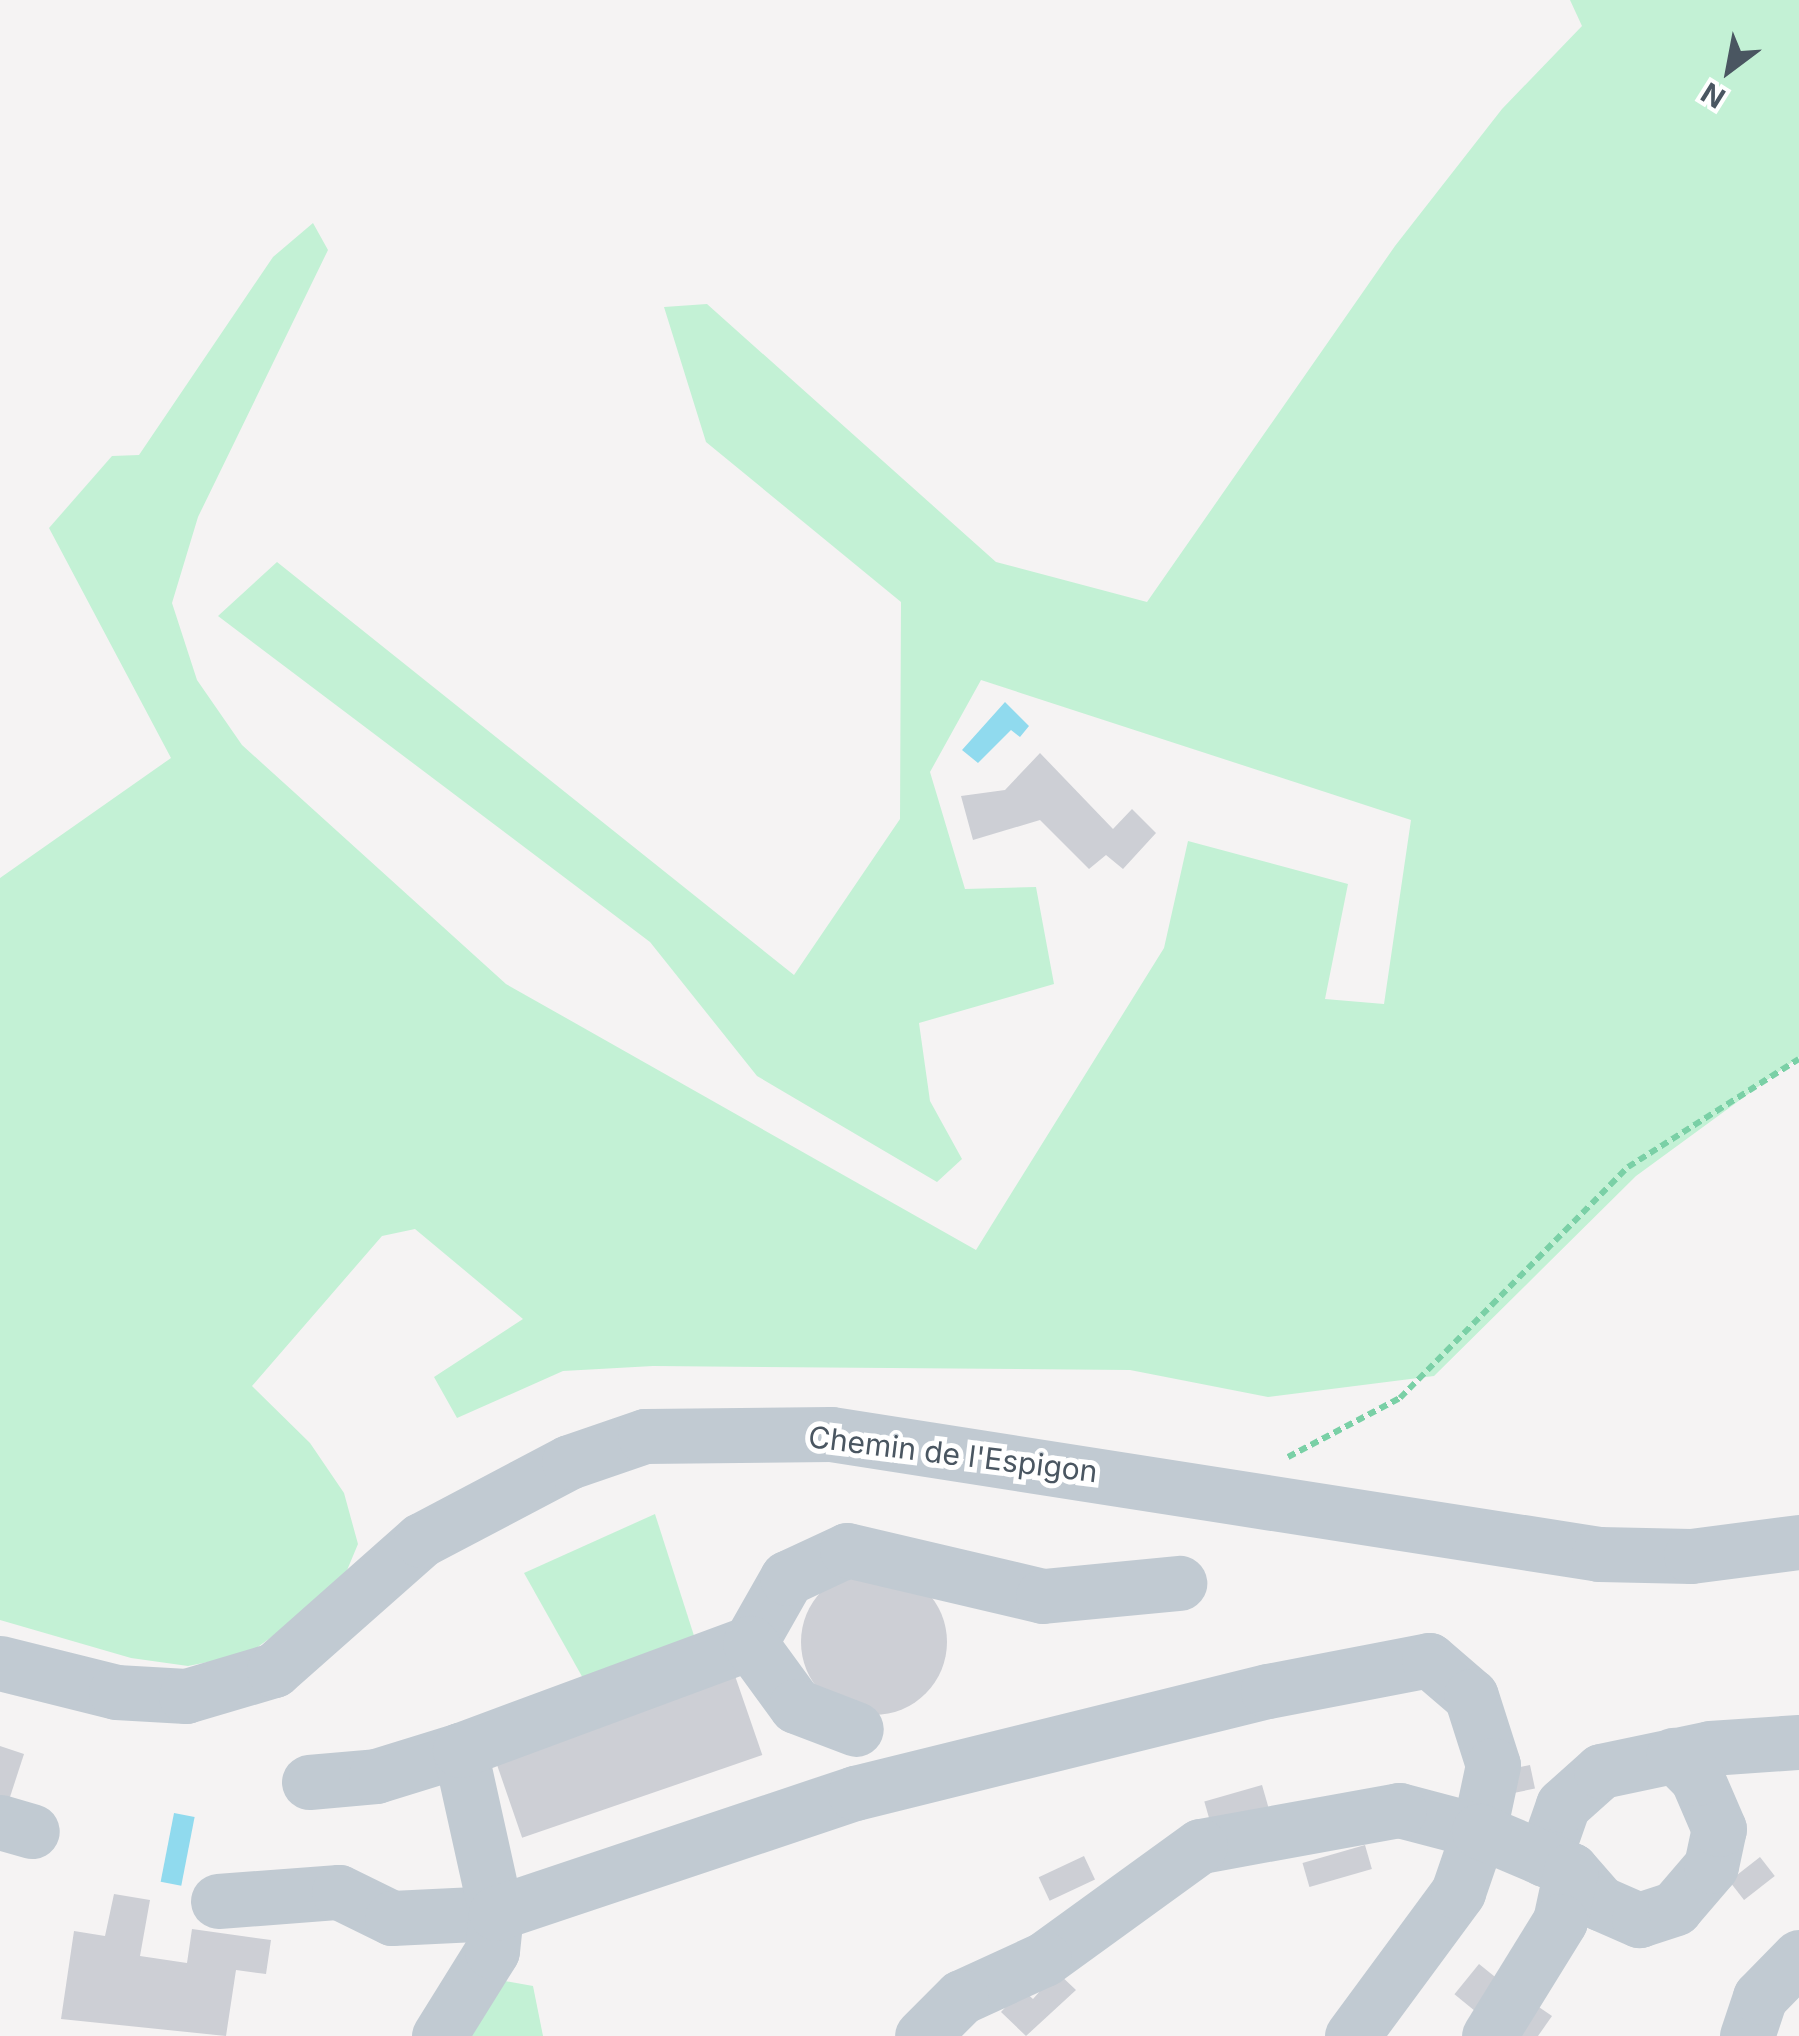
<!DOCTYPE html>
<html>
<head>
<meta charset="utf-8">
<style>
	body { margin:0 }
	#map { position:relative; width:1799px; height:2036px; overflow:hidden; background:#f5f3f3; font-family:Inter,sans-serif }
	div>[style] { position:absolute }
	.green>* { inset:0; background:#c3f1d5 }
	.water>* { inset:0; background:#90daee; transform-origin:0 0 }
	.building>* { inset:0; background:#cdcfd5; transform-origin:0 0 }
	.round { border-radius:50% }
	.path>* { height:6px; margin-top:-3px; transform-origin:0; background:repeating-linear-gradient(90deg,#7ad0a6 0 8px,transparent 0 13px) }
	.minor>* { height:55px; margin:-27.5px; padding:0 27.5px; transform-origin:27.5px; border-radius:27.5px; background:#c1cad2 }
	span { translate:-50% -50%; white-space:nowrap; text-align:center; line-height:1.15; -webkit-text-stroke:10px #fff; paint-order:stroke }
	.street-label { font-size:30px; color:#4a5661 }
	.north { position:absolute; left:1679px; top:20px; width:100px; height:100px; -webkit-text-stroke:8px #fff; paint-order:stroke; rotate:212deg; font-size:28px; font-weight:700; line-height:40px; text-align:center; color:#4a5661 }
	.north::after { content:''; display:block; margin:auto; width:35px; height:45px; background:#4a5661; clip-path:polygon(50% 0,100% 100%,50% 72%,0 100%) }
</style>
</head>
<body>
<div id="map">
	<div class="green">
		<div style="clip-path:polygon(1570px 0,1799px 0,1799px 1057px,1636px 1176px,1434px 1376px,1268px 1397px,1130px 1370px,653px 1366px,563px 1371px,457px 1418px,434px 1377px,523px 1319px,415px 1229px,382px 1236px,252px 1386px,310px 1443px,344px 1493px,358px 1544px,340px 1587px,248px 1654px,188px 1666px,131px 1658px,0 1620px,0 878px,171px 758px,49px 528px,112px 456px,139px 455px,273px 257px,313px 223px,328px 250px,198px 517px,172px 603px,197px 680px,242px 745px,506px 984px,976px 1250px,1164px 948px,1188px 841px,1348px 884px,1325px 999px,1384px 1004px,1411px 820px,981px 680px,930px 772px,965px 889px,1036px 887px,1054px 984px,919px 1023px,930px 1101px,962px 1159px,937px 1182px,757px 1076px,650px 942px,218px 616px,277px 562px,794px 975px,900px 819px,901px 602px,706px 442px,664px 307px,707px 304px,996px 562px,1147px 602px,1395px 246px,1502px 109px,1582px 26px)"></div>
		<div style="clip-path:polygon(655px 1514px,696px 1642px,584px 1680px,524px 1573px)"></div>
		<div style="clip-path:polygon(505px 1981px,533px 1986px,543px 2036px,453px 2036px)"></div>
	</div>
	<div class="water">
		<div style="clip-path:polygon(1005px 702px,1029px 726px,1020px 737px,1011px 730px,978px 763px,962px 750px)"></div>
		<div style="left:174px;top:1813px;width:21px;height:70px;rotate:11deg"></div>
	</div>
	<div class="building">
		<div style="clip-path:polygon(1040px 753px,1113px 829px,1132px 809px,1156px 833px,1123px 869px,1106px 855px,1089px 869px,1040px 820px,973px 840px,961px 796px,1005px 790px)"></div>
		<div class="round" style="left:801px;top:1569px;width:146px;height:146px"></div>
		<div style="left:733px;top:1670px;width:90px;height:254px;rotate:71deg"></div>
		<div style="clip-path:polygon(0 1746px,24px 1754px,9px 1800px,0 1797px)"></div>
		<div style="left:1530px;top:1765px;width:24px;height:23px;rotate:78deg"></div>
		<div style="left:1262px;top:1785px;width:25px;height:60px;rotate:74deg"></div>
		<div style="left:1365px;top:1845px;width:25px;height:65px;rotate:74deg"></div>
		<div style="left:1084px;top:1856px;width:26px;height:50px;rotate:65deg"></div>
		<div style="left:1760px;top:1857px;width:24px;height:39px;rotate:52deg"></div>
		<div style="clip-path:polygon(114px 1894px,150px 1900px,140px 1956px,187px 1963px,192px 1929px,271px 1940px,266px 1974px,236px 1970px,226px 2036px,61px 2019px,74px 1931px,105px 1936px)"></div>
		<div style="left:1479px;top:1964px;width:26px;height:39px;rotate:39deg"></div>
		<div style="clip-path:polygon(1057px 1972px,1076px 1990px,1026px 2036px,1001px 2012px,1022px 1989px,1033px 1999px)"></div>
		<div style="clip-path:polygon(1533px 2003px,1552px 2016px,1538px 2036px,1510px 2036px)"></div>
	</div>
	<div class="path">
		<div style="left:1288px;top:1457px;width:127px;rotate:-27.8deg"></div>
		<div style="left:1400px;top:1398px;width:325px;rotate:-45.4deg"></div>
		<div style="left:1628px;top:1167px;width:202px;rotate:-32.3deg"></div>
	</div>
	<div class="minor">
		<div style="left:750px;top:1643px;width:75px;rotate:-60.4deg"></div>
		<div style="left:787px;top:1578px;width:66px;rotate:-25deg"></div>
		<div style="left:847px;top:1550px;width:201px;rotate:13.2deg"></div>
		<div style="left:1043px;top:1596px;width:137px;rotate:-5.5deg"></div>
		<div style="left:0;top:1663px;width:120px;rotate:14deg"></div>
		<div style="left:116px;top:1692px;width:70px;rotate:3.3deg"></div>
		<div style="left:186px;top:1696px;width:92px;rotate:-16.5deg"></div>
		<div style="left:274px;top:1670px;width:196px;rotate:-41.5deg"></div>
		<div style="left:421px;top:1540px;width:167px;rotate:-27.8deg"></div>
		<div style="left:569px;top:1462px;width:80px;rotate:-18.9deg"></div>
		<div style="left:645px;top:1436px;width:186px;rotate:-0.6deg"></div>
		<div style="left:831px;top:1434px;width:777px;rotate:8.88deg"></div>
		<div style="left:1599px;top:1554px;width:92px;rotate:1.2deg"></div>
		<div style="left:1691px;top:1556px;width:109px;rotate:-7.4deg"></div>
		<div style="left:309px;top:1782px;width:67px;rotate:-5.1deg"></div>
		<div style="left:376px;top:1776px;width:88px;rotate:-17.2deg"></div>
		<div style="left:0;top:1822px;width:33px;rotate:16deg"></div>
		<div style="left:1544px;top:1859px;width:57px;rotate:-70.6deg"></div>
		<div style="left:1563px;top:1805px;width:51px;rotate:-41.8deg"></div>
		<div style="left:1601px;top:1771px;width:111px;rotate:-11.9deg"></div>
		<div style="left:1710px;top:1748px;width:89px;rotate:-3.9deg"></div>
		<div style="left:1571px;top:1870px;width:44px;rotate:48.7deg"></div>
		<div style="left:1600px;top:1903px;width:43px;rotate:23.6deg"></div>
		<div style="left:1639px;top:1920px;width:38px;rotate:-18deg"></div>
		<div style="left:1675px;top:1908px;width:55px;rotate:-49.4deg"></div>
		<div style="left:1711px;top:1866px;width:38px;rotate:-78deg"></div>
		<div style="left:1719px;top:1829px;width:56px;rotate:-113.3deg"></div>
		<div style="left:1697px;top:1778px;width:33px;rotate:-135deg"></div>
		<div style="left:218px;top:1901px;width:121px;rotate:-4.3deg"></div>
		<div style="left:339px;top:1892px;width:59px;rotate:26.1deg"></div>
		<div style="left:392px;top:1918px;width:104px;rotate:-2.8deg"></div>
		<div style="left:496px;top:1913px;width:167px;rotate:-102.5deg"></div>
		<div style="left:460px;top:1750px;width:309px;rotate:-20.3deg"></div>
		<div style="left:750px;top:1643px;width:78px;rotate:53.9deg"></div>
		<div style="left:796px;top:1706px;width:64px;rotate:21deg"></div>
		<div style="left:439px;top:2036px;width:100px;rotate:-58.1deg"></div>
		<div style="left:492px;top:1951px;width:38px;rotate:-84deg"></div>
		<div style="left:496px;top:1913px;width:379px;rotate:-18.5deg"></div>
		<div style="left:855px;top:1793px;width:425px;rotate:-13.9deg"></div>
		<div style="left:1268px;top:1691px;width:164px;rotate:-10.9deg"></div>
		<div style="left:1429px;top:1660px;width:55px;rotate:40.6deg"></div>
		<div style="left:1471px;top:1696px;width:72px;rotate:72.3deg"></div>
		<div style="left:1493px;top:1765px;width:67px;rotate:102deg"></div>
		<div style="left:1479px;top:1831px;width:83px;rotate:-165.3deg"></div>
		<div style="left:1399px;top:1810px;width:202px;rotate:169.7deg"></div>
		<div style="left:1200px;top:1846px;width:193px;rotate:144.1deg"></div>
		<div style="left:1044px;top:1959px;width:91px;rotate:155.4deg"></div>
		<div style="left:961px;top:1997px;width:55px;rotate:135deg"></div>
		<div style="left:1352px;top:2036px;width:179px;rotate:-53.6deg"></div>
		<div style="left:1458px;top:1892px;width:65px;rotate:-71deg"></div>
		<div style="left:1479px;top:1831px;width:100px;rotate:23deg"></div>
		<div style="left:1571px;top:1870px;width:52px;rotate:102.2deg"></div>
		<div style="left:1560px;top:1921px;width:135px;rotate:121.7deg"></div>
		<div style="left:1747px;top:2036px;width:41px;rotate:-71.6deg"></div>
		<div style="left:1760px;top:1997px;width:56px;rotate:-45.7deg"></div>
	</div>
	<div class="street-label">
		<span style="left:953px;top:1454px;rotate:7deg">Chemin de l'Espigon</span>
	</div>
	<div class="north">N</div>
</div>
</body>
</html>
